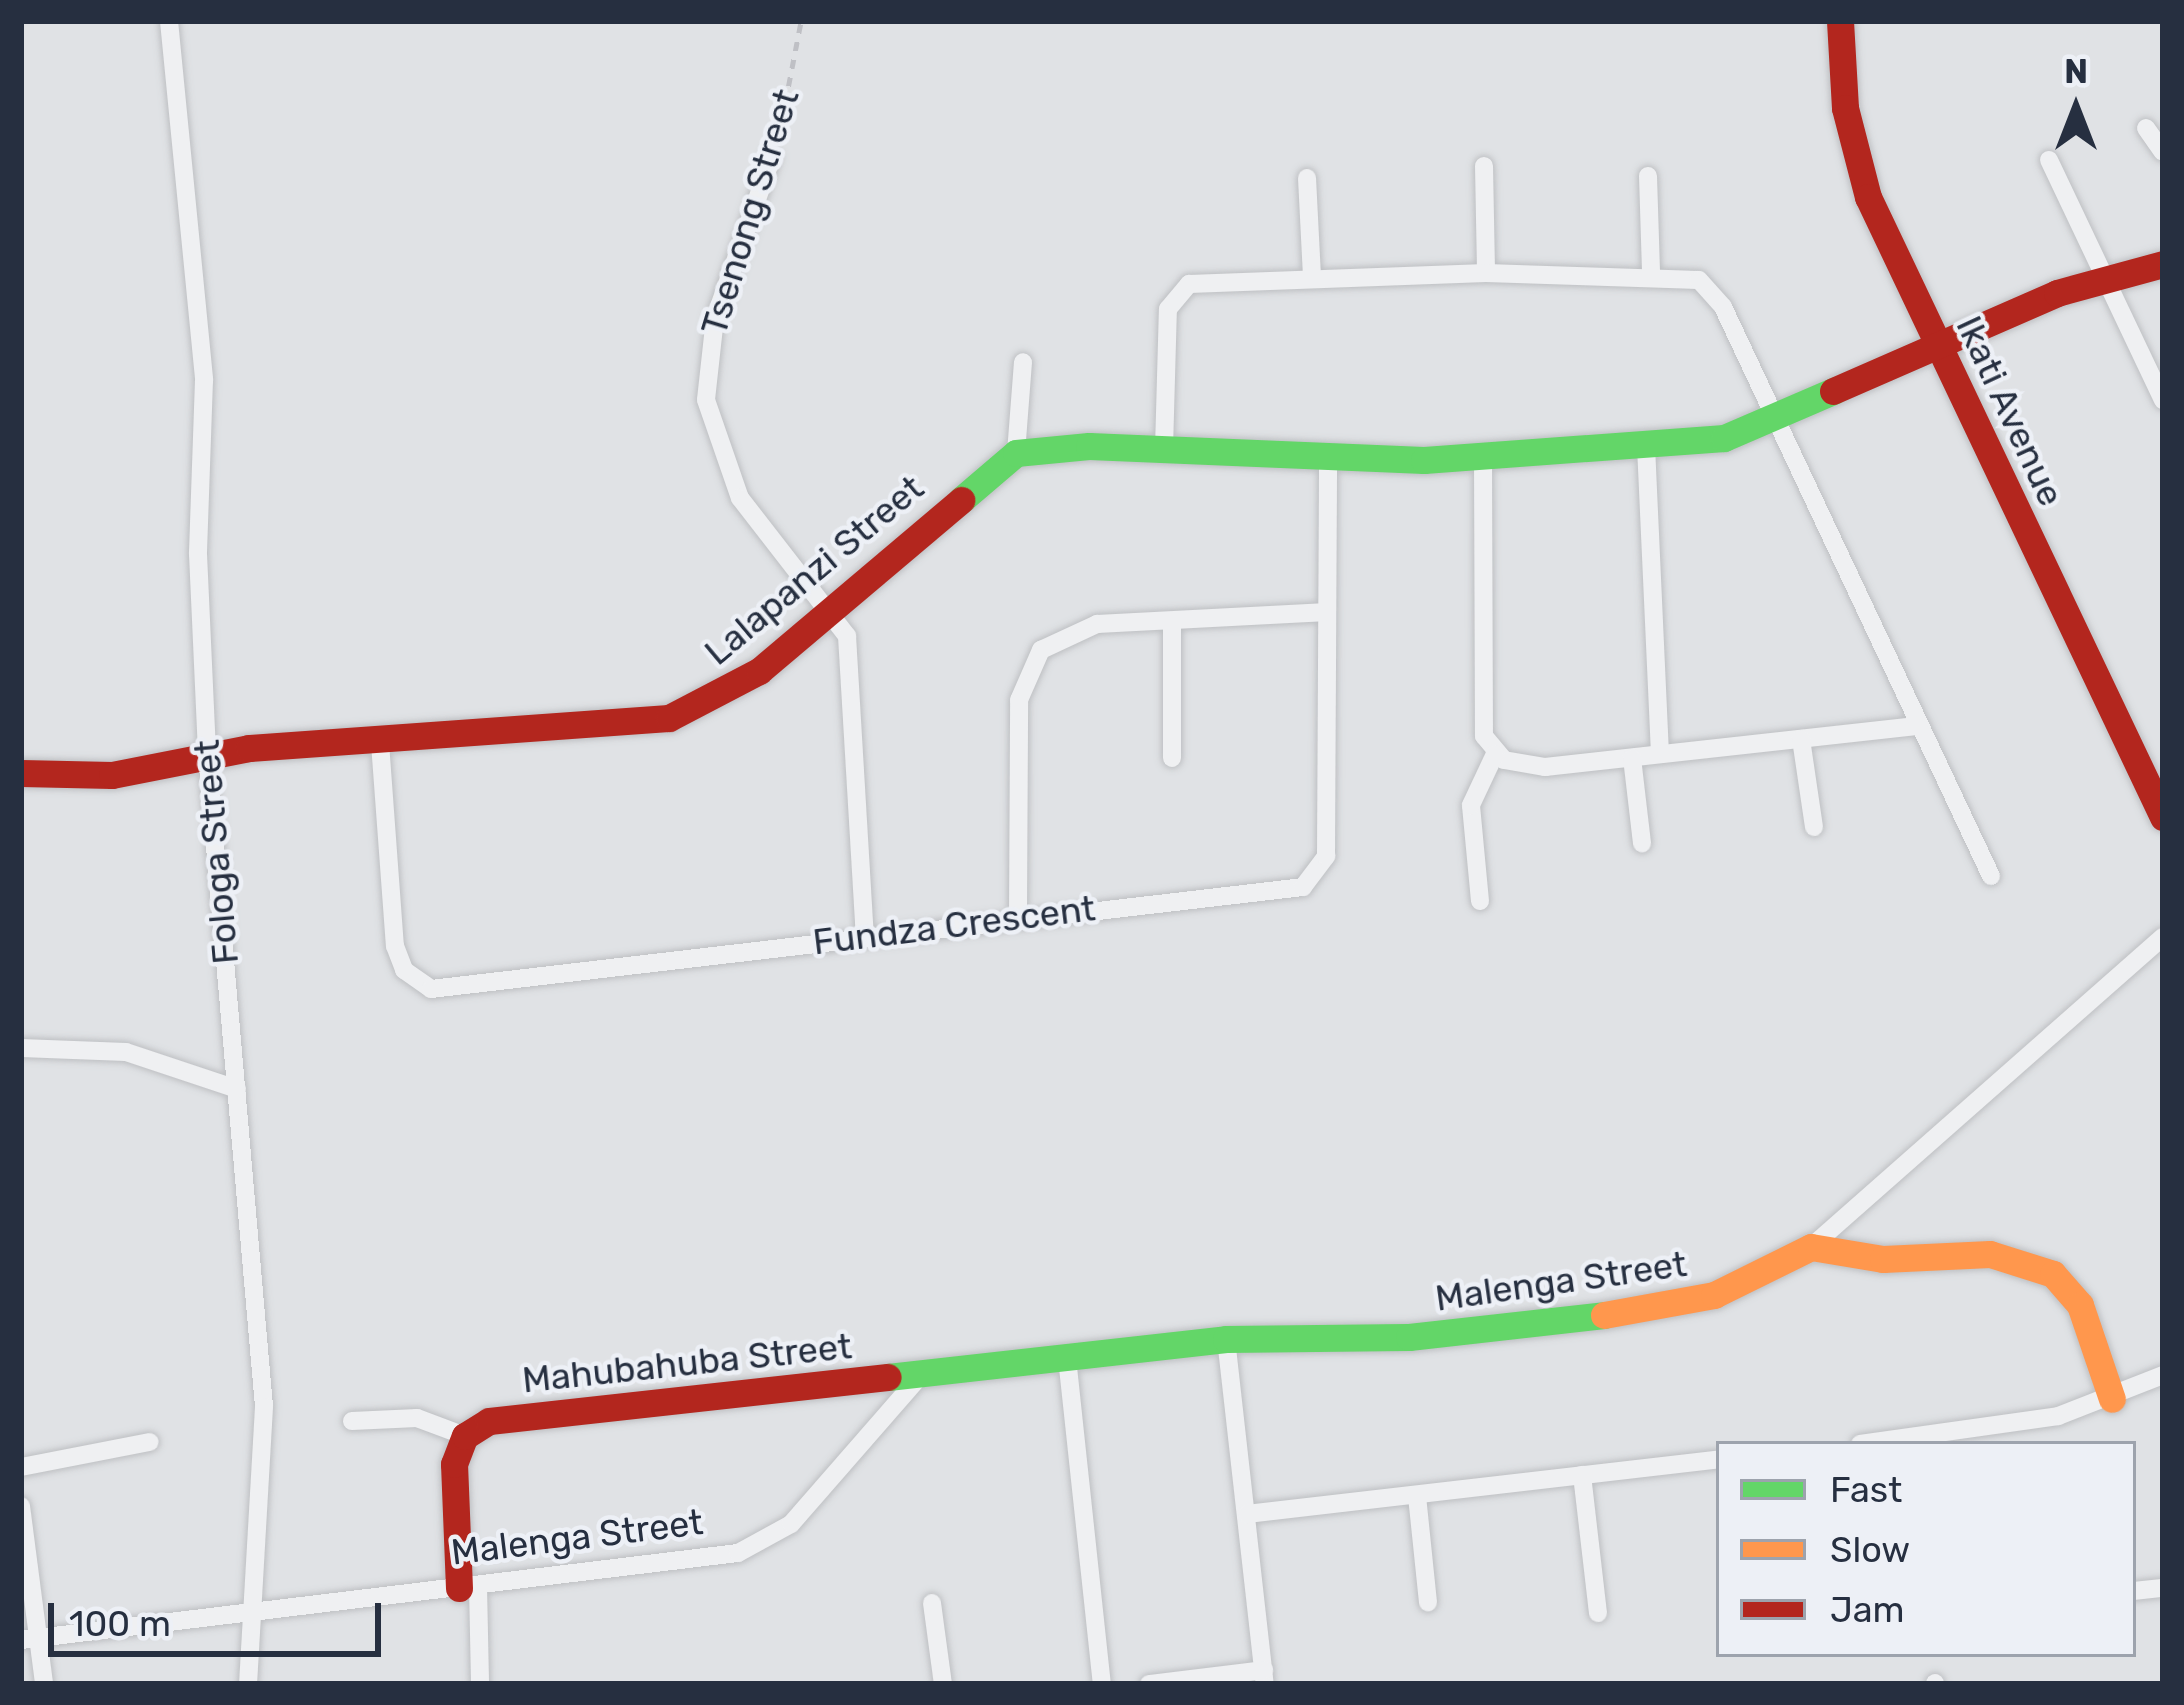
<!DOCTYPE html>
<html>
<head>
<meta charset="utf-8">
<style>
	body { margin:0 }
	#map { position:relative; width:2184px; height:1705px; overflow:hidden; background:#e0e2e5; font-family:Rubik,sans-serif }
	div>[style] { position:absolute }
	.path>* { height:4.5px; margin-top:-2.25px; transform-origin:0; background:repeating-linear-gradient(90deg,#bfc0c5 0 9px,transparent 0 18px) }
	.roads { filter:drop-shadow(0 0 3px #bec0c3) drop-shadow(0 0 3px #bec0c3) }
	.street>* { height:18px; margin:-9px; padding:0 9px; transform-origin:9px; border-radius:9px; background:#eff0f2 }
	.fast>* { height:27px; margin:-13.5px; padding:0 13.5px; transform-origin:13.5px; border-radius:13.5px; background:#63d668 }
	.slow>* { height:27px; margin:-13.5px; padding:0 13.5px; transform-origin:13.5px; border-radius:13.5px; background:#ff974d }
	.jam>* { height:27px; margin:-13.5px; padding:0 13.5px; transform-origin:13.5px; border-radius:13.5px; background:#b3261e }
	span { translate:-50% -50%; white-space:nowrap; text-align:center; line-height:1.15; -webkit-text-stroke:9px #edf0f6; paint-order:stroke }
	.street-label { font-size:36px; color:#262f40 }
	.frame { position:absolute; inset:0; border:24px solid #262f40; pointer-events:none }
	.legend { position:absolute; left:1716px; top:1441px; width:420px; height:216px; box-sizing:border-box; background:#edf0f6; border:3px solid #9da3ad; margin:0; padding:15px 21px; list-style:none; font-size:36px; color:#262f40 }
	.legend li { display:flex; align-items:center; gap:24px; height:60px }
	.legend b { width:60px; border:3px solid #9da3ad }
	.north { position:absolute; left:2016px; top:48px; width:120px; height:120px; -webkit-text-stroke:9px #edf0f6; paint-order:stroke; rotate:0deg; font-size:33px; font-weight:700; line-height:48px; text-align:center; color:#262f40 }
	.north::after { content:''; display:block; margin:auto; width:42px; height:54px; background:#262f40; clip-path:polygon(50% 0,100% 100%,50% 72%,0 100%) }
	.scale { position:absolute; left:48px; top:1603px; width:333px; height:54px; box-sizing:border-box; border:6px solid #262f40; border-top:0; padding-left:15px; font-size:36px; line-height:42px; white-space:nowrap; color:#262f40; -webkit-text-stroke:9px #edf0f6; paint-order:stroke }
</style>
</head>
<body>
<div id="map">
	<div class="path">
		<div style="left:778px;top:139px;width:120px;rotate:-79deg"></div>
	</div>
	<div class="roads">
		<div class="street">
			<div style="left:169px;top:21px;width:361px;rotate:84.4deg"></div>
			<div style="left:204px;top:380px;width:174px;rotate:92deg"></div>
			<div style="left:198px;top:554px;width:201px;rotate:87.4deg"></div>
			<div style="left:207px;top:755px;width:654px;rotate:85deg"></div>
			<div style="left:264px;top:1407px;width:277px;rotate:93.3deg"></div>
			<div style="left:2146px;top:128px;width:29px;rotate:55deg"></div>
			<div style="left:772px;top:157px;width:171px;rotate:109.5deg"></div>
			<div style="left:715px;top:318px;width:82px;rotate:96.3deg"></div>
			<div style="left:706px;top:400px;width:104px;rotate:70.9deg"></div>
			<div style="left:740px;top:498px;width:175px;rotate:52.2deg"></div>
			<div style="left:847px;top:636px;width:300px;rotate:86.6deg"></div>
			<div style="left:2049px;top:160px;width:266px;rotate:64.6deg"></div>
			<div style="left:1484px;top:166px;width:107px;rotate:88.9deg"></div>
			<div style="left:1648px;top:176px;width:97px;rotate:88.2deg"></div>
			<div style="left:1307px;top:178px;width:100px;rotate:87.1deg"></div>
			<div style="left:1646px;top:446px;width:308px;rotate:87.4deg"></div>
			<div style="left:1164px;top:449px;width:140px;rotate:-88.4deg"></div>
			<div style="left:1168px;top:309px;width:33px;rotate:-50deg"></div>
			<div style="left:1189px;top:284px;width:297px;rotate:-2.1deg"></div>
			<div style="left:1486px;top:273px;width:213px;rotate:1.9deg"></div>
			<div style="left:1699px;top:280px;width:36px;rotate:48deg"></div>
			<div style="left:1723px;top:307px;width:629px;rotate:64.78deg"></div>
			<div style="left:1016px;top:453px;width:91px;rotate:-85.6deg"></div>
			<div style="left:1483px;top:457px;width:279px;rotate:89.8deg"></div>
			<div style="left:1484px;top:736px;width:31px;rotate:50deg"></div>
			<div style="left:1504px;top:760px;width:42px;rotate:9.7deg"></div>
			<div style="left:1545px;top:767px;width:376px;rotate:-6.3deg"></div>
			<div style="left:1172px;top:622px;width:136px;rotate:90deg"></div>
			<div style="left:1801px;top:739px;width:89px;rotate:81.6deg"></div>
			<div style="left:380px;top:743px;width:204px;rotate:85.8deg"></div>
			<div style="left:395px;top:946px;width:26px;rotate:69deg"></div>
			<div style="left:404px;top:970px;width:33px;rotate:35deg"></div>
			<div style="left:431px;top:989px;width:878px;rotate:-6.67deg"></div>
			<div style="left:1303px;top:887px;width:39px;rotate:-53deg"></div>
			<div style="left:1326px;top:856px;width:398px;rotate:-89.7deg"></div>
			<div style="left:1632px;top:758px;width:86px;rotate:83.3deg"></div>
			<div style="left:1480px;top:901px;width:96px;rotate:-95.4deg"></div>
			<div style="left:1471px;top:805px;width:56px;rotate:-64.8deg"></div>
			<div style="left:1018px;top:915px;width:215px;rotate:-89.7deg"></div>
			<div style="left:1019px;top:700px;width:55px;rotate:-66.3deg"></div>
			<div style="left:1041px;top:650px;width:62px;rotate:-24.9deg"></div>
			<div style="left:1097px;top:624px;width:226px;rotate:-3deg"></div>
			<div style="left:21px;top:1048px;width:105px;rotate:2.2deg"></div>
			<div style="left:126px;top:1052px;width:117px;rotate:18.4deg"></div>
			<div style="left:1811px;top:1247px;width:469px;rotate:-41.4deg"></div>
			<div style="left:1226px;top:1339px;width:347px;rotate:83.6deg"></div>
			<div style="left:1067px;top:1358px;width:328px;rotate:83.9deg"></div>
			<div style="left:352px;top:1421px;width:65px;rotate:-2.6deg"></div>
			<div style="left:417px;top:1418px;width:51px;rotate:20.6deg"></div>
			<div style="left:1860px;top:1444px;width:200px;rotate:-8deg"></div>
			<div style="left:2058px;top:1416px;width:113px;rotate:-21.3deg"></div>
			<div style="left:21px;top:1467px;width:131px;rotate:-11deg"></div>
			<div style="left:1582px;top:1475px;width:139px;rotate:83.4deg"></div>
			<div style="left:1417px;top:1496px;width:107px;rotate:84.1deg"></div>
			<div style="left:21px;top:1506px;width:179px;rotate:82.6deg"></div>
			<div style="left:1247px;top:1514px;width:475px;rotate:-6.6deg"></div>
			<div style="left:478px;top:1586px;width:98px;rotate:88.8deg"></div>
			<div style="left:2133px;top:1591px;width:30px;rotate:-6deg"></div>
			<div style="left:932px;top:1603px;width:82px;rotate:82.3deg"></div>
			<div style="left:21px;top:1640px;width:722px;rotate:-6.92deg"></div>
			<div style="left:738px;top:1553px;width:60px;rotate:-28.7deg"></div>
			<div style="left:791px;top:1524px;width:198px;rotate:-48.9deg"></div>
			<div style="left:1935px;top:1683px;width:1px;rotate:90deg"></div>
			<div style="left:1149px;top:1684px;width:116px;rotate:-6.9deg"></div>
		</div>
		<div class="fast">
			<div style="left:961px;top:500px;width:72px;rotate:-40.5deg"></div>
			<div style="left:1016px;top:453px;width:73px;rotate:-5.5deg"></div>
			<div style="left:1089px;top:446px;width:335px;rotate:2.4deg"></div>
			<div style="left:1424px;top:460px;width:301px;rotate:-4.2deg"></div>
			<div style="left:1724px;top:438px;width:119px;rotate:-23.3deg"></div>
			<div style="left:888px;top:1377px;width:340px;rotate:-6.4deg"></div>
			<div style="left:1226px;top:1339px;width:183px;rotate:-0.6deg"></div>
			<div style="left:1409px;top:1337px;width:196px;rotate:-6.4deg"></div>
		</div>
		<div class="slow">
			<div style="left:1604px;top:1315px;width:112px;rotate:-10.3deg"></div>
			<div style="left:1714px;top:1295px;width:108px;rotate:-26.3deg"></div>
			<div style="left:1811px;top:1247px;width:73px;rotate:9.5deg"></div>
			<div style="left:1883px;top:1259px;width:107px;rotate:-2.7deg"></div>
			<div style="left:1990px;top:1254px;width:66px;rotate:17.6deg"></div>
			<div style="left:2053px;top:1274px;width:41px;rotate:48.9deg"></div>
			<div style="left:2080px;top:1305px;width:99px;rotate:71.2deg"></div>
		</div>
		<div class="jam">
			<div style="left:1840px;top:21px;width:87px;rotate:86.7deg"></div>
			<div style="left:1845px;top:108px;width:92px;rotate:75.5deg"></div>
			<div style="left:1868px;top:197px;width:687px;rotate:64.55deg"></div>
			<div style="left:1833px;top:391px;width:244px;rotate:-23.6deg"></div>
			<div style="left:2057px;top:293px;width:110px;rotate:-15.3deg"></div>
			<div style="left:21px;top:773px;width:91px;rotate:1.3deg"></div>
			<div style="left:112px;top:775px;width:140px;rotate:-11.1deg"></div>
			<div style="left:249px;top:748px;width:421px;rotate:-4.1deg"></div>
			<div style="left:669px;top:718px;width:102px;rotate:-27.6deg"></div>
			<div style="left:759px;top:671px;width:265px;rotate:-40.2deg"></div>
			<div style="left:459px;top:1588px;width:124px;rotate:-92.3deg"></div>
			<div style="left:454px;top:1464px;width:30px;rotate:-69deg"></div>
			<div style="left:465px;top:1436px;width:28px;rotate:-32deg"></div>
			<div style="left:489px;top:1421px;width:401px;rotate:-6.3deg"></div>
		</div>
	</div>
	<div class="street-label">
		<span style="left:750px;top:212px;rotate:-73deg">Tsenong Street</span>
		<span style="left:2010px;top:411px;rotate:65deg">Ikati Avenue</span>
		<span style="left:814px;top:570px;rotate:-40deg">Lalapanzi Street</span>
		<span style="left:216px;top:852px;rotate:-95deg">Fologa Street</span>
		<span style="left:954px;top:925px;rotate:-7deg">Fundza Crescent</span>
		<span style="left:1561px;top:1281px;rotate:-8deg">Malenga Street</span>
		<span style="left:687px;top:1363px;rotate:-6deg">Mahubahuba Street</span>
		<span style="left:577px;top:1537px;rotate:-7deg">Malenga Street</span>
	</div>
	<div class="frame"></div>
	<ul class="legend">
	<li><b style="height:15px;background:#63d668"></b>Fast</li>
	<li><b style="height:15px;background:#ff974d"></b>Slow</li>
	<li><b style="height:15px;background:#b3261e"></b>Jam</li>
	</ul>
	<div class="north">N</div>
	<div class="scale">100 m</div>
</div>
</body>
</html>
